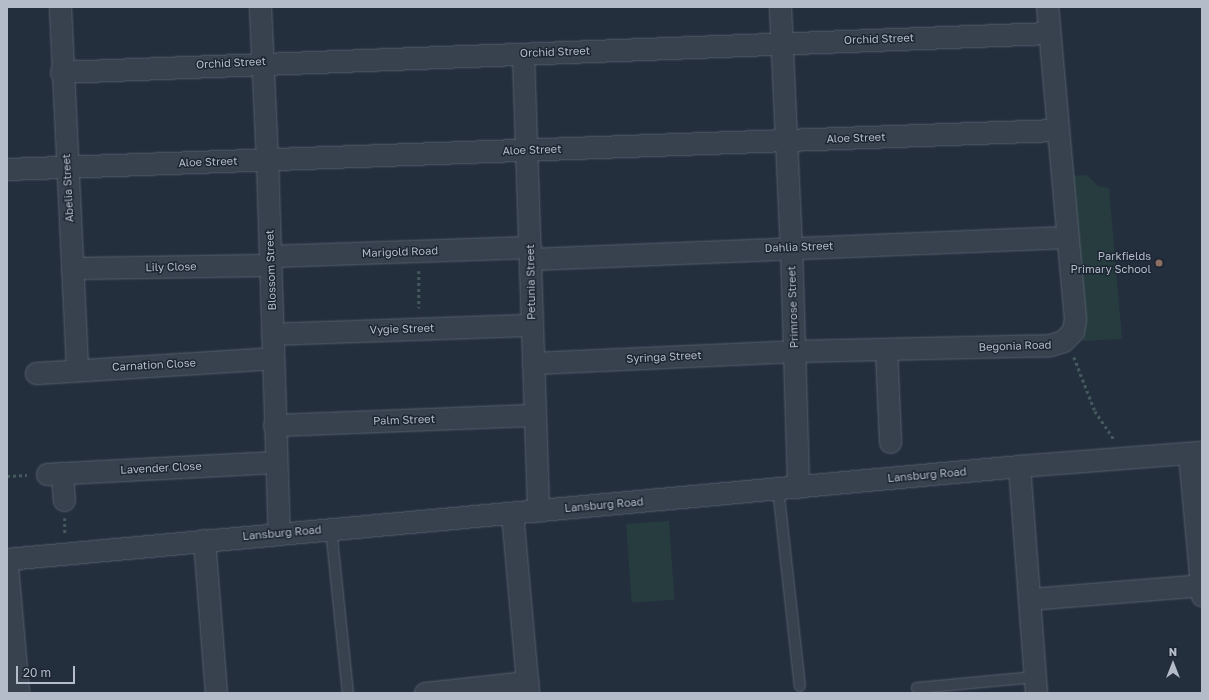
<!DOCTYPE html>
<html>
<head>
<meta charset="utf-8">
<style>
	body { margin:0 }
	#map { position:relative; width:1209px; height:700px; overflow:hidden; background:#242f3e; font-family:"Golos Text",sans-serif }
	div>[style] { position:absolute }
	.green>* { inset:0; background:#263c3f; transform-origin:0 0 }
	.path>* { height:2.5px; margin-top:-1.25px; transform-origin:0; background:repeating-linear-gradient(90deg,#44595c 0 3px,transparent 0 6px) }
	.roads { filter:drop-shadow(0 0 1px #565f6c) drop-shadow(0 0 1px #565f6c) }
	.lane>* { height:10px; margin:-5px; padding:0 5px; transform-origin:5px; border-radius:5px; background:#38414e }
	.street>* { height:21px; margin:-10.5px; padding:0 10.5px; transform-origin:10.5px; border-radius:10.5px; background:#38414e }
	.dots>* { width:11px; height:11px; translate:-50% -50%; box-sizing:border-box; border:2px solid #1d2633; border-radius:50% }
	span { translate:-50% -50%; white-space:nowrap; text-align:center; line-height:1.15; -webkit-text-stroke:3px #1d2633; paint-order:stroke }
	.street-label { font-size:11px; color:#b4bcc9 }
	.poi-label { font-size:11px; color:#b4bcc9 }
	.right { translate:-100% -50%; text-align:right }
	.frame { position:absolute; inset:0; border:8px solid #b4bcc9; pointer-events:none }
	.north { position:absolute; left:1153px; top:644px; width:40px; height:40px; -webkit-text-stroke:3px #1d2633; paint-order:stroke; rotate:0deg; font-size:11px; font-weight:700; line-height:16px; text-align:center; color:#b4bcc9 }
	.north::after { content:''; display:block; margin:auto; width:14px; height:18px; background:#b4bcc9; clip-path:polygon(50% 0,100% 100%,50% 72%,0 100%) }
	.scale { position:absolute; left:16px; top:666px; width:59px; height:18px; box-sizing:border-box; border:2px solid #b4bcc9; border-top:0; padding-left:5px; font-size:12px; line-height:14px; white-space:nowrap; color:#b4bcc9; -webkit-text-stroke:3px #1d2633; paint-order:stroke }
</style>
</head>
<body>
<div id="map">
	<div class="green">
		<div style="clip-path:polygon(1087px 175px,1098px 186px,1109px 188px,1122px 339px,1083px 341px,1069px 176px)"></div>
		<div style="left:669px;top:521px;width:79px;height:43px;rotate:86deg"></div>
	</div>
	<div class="path">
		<div style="left:419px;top:271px;width:37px;rotate:90deg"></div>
		<div style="left:1074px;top:357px;width:58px;rotate:68.7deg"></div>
		<div style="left:1095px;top:411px;width:34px;rotate:56deg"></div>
		<div style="left:7px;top:476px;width:20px;rotate:-3deg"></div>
		<div style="left:65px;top:518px;width:15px;rotate:90deg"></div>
	</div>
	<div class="roads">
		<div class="lane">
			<div style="left:778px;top:488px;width:199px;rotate:83.7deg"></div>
			<div style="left:331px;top:529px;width:165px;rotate:84.1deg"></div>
			<div style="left:917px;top:688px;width:119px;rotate:-5.3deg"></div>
		</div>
		<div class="street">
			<div style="left:60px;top:7px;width:363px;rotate:87.3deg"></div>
			<div style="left:260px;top:7px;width:152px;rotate:87.4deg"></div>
			<div style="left:267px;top:159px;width:374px;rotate:88.2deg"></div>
			<div style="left:780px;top:7px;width:240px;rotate:87.4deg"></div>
			<div style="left:791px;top:247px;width:240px;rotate:88.3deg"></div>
			<div style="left:523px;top:54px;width:457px;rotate:88.1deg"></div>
			<div style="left:61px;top:72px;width:989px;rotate:-2.26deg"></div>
			<div style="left:7px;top:169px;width:1051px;rotate:-2.13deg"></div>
			<div style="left:270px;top:256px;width:260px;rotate:-2deg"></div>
			<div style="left:531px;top:259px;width:537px;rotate:-2.35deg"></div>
			<div style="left:72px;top:268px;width:198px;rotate:-0.9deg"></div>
			<div style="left:272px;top:334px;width:259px;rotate:-2deg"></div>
			<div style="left:886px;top:349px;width:93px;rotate:87.5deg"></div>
			<div style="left:533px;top:363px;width:262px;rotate:-2.6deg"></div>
			<div style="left:795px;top:351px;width:255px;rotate:-1.3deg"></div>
			<div style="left:1050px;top:345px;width:14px;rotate:-17deg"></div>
			<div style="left:1063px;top:341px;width:14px;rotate:-45deg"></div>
			<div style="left:1073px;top:331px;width:12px;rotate:-81deg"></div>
			<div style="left:1075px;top:319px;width:313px;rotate:-95.1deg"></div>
			<div style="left:36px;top:373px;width:237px;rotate:-3.6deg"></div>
			<div style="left:274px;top:425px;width:260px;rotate:-2.2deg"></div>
			<div style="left:1189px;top:453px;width:143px;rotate:84.8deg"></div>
			<div style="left:1019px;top:466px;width:228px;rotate:85.7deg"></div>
			<div style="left:62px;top:473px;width:27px;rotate:86deg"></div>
			<div style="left:47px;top:474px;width:228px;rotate:-3deg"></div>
			<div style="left:512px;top:513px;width:181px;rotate:84.9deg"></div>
			<div style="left:204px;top:540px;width:153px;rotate:85.5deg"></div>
			<div style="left:7px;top:559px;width:1016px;rotate:-5.25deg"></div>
			<div style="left:1019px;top:466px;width:184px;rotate:-4.4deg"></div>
			<div style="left:7px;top:566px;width:127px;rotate:85deg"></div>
			<div style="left:1029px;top:599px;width:174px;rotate:-4.6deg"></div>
			<div style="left:425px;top:693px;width:103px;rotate:-6.2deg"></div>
		</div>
	</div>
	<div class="dots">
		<div style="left:1159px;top:263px;background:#8d6e63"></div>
	</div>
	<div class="street-label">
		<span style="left:879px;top:39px;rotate:-2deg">Orchid Street</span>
		<span style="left:555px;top:52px;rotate:-2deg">Orchid Street</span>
		<span style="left:231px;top:63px;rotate:-3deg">Orchid Street</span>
		<span style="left:856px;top:138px;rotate:-2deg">Aloe Street</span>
		<span style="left:532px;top:150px;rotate:-2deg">Aloe Street</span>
		<span style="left:208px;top:162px;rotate:-2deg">Aloe Street</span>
		<span style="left:68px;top:188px;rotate:-93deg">Abelia Street</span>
		<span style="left:799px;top:247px;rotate:-2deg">Dahlia Street</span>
		<span style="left:400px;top:252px;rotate:-2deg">Marigold Road</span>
		<span style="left:171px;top:267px;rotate:-1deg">Lily Close</span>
		<span style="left:271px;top:270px;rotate:-92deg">Blossom Street</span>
		<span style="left:531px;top:282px;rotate:-91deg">Petunia Street</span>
		<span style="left:793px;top:307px;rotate:-92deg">Primrose Street</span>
		<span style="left:402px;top:329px;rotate:-2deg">Vygie Street</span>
		<span style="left:1015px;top:346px;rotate:-2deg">Begonia Road</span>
		<span style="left:664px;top:357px;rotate:-3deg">Syringa Street</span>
		<span style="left:154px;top:365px;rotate:-3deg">Carnation Close</span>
		<span style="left:404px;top:420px;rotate:-2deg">Palm Street</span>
		<span style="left:161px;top:468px;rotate:-3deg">Lavender Close</span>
		<span style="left:927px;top:475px;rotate:-5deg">Lansburg Road</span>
		<span style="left:604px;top:505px;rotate:-5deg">Lansburg Road</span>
		<span style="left:282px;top:533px;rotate:-5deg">Lansburg Road</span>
	</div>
	<div class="poi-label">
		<span class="right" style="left:1151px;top:263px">Parkfields<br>Primary School</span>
	</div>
	<div class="frame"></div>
	<div class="north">N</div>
	<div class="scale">20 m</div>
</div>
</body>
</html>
